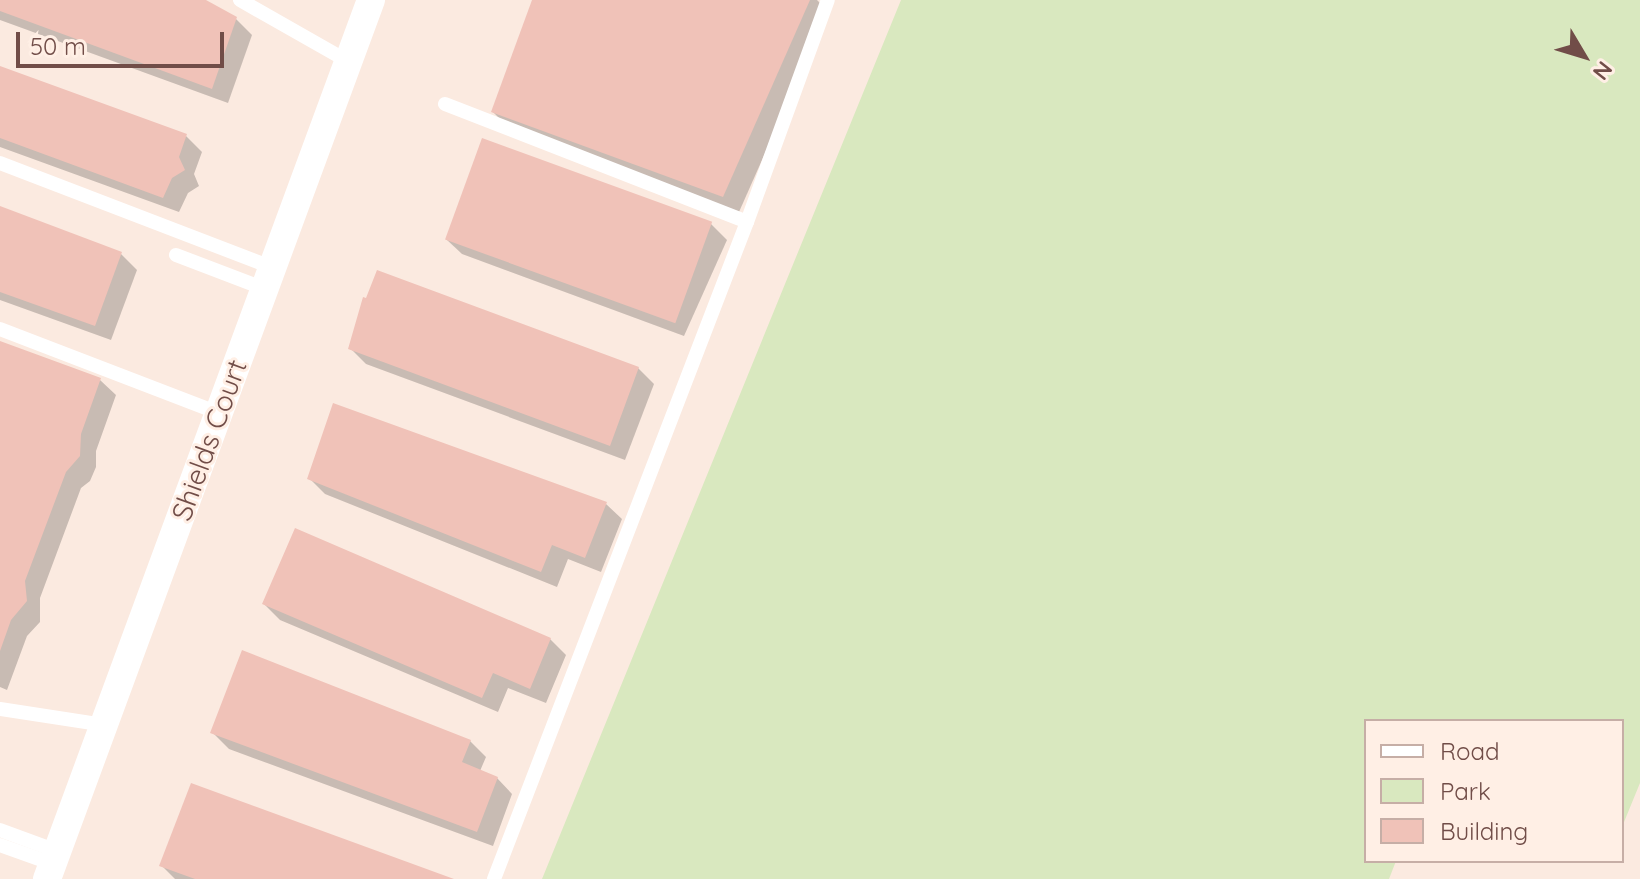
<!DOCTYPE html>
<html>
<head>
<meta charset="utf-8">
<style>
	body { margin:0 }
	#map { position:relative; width:1640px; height:879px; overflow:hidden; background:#fbeae0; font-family:Quicksand,sans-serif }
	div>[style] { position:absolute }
	.green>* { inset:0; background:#d9e8bf }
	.shadow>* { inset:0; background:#0003 }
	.building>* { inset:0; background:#f0c2b8; transform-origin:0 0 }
	.lane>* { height:14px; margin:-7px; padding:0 7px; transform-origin:7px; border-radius:7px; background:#fff }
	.street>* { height:28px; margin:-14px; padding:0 14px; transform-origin:14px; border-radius:14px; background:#fff }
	span { translate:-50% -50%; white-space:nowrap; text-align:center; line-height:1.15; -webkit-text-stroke:6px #ffefe5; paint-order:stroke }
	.street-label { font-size:28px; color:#714d48 }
	.legend { position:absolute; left:1364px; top:719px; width:260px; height:144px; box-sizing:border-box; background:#ffefe5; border:2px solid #c6aea6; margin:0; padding:10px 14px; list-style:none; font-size:24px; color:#714d48 }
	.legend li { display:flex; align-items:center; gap:16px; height:40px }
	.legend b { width:40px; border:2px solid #c6aea6 }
	.north { position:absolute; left:1544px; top:16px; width:80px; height:80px; -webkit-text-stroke:6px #ffefe5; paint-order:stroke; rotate:128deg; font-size:22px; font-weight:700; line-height:32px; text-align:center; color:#714d48 }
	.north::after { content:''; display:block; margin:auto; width:28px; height:36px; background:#714d48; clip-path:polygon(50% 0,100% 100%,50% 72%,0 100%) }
	.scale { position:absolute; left:16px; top:32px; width:208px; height:36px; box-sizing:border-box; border:4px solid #714d48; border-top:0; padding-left:10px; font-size:24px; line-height:28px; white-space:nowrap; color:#714d48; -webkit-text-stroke:6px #ffefe5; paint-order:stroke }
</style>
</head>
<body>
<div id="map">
	<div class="green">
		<div style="clip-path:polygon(901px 0,1640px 0,1640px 783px,1622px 827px,1622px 721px,1366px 721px,1366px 861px,1396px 861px,1389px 879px,542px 879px)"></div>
	</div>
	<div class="shadow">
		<div style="clip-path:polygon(0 0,202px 0,236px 19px,252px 35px,228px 103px,0 20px)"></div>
		<div style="clip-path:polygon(534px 0,817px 0,828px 11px,739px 212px,509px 128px,493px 112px)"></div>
		<div style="clip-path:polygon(0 68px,186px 136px,202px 152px,194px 174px,199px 186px,188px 193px,179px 212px,0 147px)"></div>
		<div style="clip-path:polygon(0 208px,121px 254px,137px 270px,111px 340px,0 300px)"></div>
		<div style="clip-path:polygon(711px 224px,727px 240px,684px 336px,462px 254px,446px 239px)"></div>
		<div style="clip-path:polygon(0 343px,100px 380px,116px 395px,96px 451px,96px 467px,90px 481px,81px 488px,40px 598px,40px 622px,27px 636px,7px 690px,0 687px)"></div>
		<div style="clip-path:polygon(350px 348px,638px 368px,654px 384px,625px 460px,366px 364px)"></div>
		<div style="clip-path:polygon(309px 478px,606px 504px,622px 519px,601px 572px,568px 559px,557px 587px,325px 494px)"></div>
		<div style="clip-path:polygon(264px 604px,550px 639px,566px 655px,546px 703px,508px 688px,498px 712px,280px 620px)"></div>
		<div style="clip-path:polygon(213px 733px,470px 741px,486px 757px,480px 771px,497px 778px,512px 794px,493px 846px,229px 749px)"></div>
		<div style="clip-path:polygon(161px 865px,449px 879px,175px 879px)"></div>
	</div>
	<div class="building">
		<div style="clip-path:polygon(0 0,206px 0,237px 17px,212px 89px,0 11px)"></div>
		<div style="clip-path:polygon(532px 0,810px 0,723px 197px,491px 112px)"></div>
		<div style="clip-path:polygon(0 66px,187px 134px,179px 157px,185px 170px,172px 178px,163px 198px,0 138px)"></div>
		<div style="left:482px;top:138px;width:245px;height:108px;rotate:20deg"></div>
		<div style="clip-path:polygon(0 206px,122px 252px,95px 326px,0 292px)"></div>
		<div style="clip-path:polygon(377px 270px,639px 367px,610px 446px,348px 349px,363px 297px,366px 298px)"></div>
		<div style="clip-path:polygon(0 341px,101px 378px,81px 434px,80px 456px,66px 472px,25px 581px,27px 601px,11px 620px,0 651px)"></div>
		<div style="clip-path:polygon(333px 403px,607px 502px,585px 558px,552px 545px,541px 572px,307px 479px)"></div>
		<div style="clip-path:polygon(295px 528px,551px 638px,530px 689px,493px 673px,482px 698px,262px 604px)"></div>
		<div style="clip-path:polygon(242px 650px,471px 740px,462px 762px,498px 777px,477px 832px,210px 733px)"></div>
		<div style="clip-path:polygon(191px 783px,454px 879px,195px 879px,159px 866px)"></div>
	</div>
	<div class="lane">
		<div style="left:240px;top:0;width:125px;rotate:29.6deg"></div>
		<div style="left:445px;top:104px;width:324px;rotate:21.3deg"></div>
		<div style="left:0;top:163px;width:292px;rotate:21deg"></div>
		<div style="left:176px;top:255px;width:95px;rotate:20.9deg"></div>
		<div style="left:0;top:329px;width:235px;rotate:21deg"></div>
		<div style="left:0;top:709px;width:105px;rotate:8.7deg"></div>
		<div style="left:0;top:830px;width:61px;rotate:20.2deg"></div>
		<div style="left:0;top:845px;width:56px;rotate:19.7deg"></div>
		<div style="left:494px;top:879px;width:704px;rotate:-68.94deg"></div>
		<div style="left:747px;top:222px;width:236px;rotate:-70deg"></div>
	</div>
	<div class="street">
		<div style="left:47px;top:879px;width:937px;rotate:-69.77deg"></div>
	</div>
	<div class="street-label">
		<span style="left:209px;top:440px;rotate:-70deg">Shields Court</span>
	</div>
	<ul class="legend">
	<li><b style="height:10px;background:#fff"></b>Road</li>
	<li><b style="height:22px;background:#d9e8bf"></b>Park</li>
	<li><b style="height:22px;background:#f0c2b8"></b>Building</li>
	</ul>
	<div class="north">N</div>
	<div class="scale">50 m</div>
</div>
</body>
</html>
